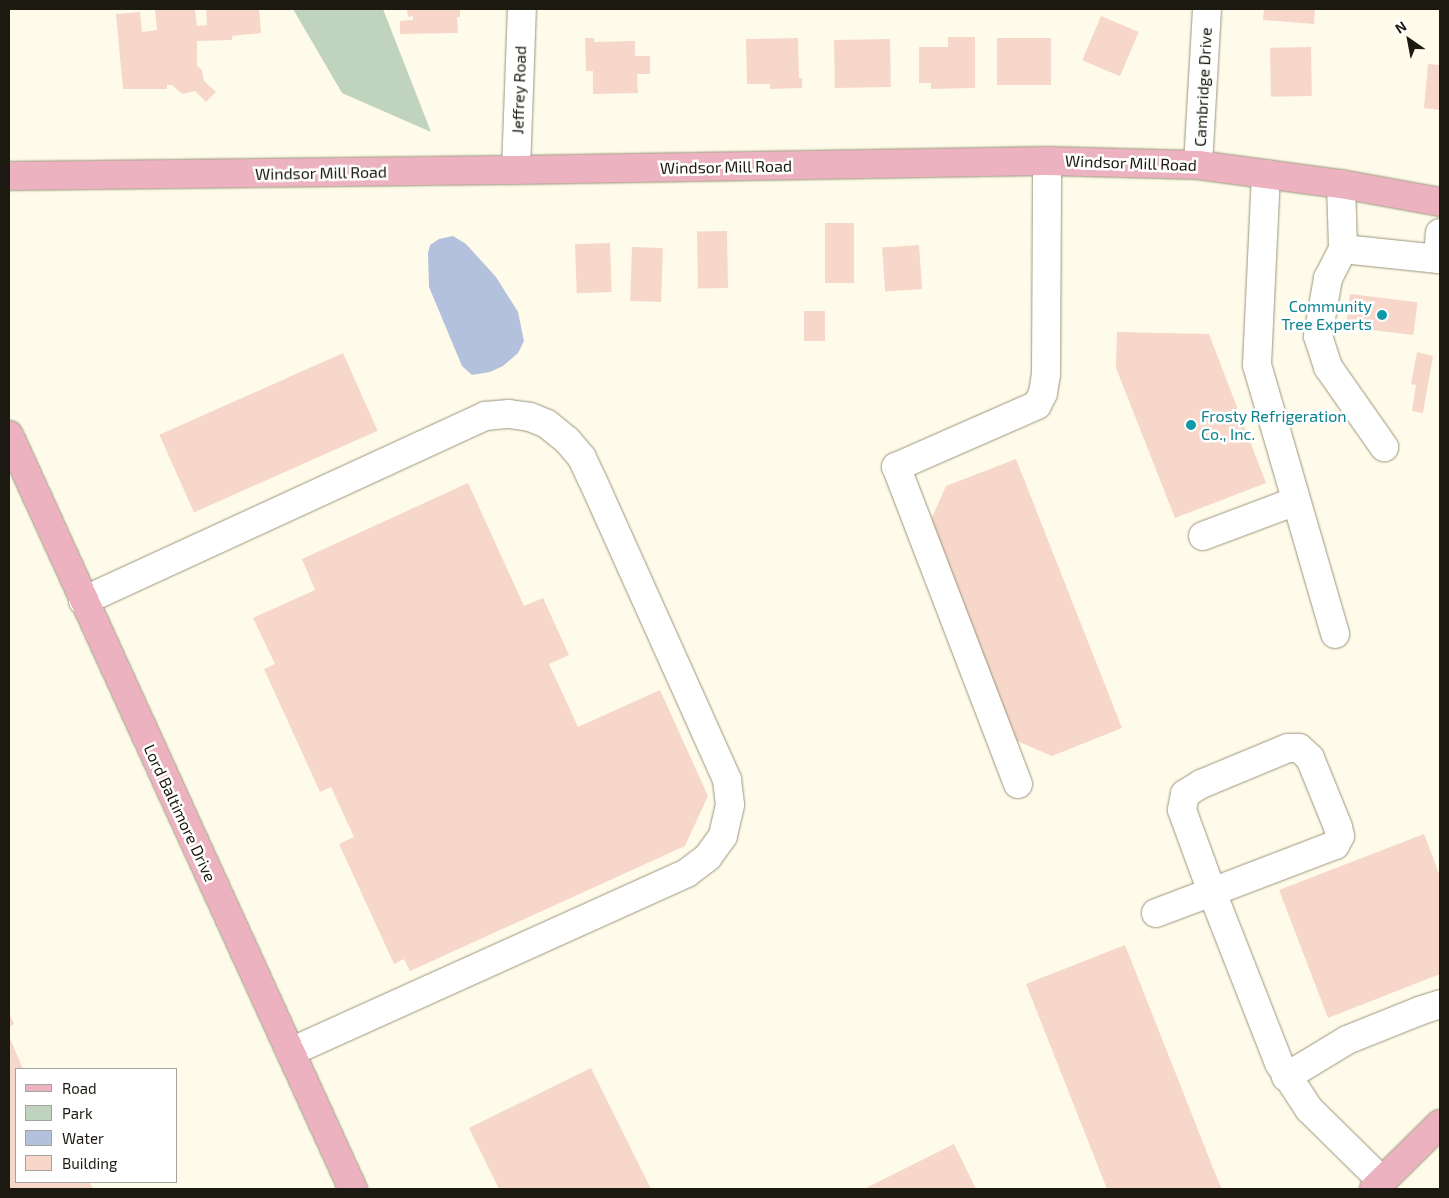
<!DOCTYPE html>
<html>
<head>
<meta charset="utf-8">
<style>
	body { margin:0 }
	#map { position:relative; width:1449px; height:1198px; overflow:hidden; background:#fffbea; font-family:"Exo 2",sans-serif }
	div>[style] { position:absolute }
	.green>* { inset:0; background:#c0d3be }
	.water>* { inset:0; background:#b4c1dc }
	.building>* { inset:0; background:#f7d7c9; transform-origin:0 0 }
	.roads { filter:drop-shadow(0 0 1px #9a957b) drop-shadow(0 0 1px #9a957b) }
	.minor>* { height:28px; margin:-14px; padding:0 14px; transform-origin:14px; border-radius:14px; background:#fff }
	.major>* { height:28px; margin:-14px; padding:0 14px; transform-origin:14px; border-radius:14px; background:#ecb2c0 }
	.dots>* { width:14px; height:14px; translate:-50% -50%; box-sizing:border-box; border:2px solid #fff; border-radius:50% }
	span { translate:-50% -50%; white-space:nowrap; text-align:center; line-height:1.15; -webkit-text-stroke:5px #fff; paint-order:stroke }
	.street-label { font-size:16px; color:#1c1a10 }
	.culture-label { font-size:16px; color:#0d838f }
	.right { translate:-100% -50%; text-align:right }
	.left { translate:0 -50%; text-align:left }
	.frame { position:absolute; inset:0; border:10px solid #1c1a10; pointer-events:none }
	.legend { position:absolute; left:15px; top:1068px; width:162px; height:115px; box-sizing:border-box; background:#fff; border:1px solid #a4a39f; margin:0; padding:6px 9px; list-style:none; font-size:15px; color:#1c1a10 }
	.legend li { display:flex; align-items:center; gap:10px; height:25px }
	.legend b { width:25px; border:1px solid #a4a39f }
	.north { position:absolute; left:1384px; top:15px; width:50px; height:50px; -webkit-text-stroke:4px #fff; paint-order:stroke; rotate:327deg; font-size:14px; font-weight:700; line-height:20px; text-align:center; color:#1c1a10 }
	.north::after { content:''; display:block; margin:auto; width:18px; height:22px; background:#1c1a10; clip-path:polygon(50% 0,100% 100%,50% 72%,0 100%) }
</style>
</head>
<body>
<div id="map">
	<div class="green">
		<div style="clip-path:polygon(293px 9px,383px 9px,431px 132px,342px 93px)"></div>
	</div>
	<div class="water">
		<div style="clip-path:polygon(453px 236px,466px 244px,496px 277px,518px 312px,524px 341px,518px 353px,503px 366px,490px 372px,472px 375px,462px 366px,429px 287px,428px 253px,430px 245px,439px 239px)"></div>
	</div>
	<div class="building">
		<div style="clip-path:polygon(155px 9px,195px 9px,197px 26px,207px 25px,206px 9px,259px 9px,261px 33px,232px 36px,232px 40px,197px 41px,197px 66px,202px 70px,204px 81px,216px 92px,206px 102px,195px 91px,182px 94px,172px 85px,167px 85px,167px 89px,123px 89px,116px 14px,140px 12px,142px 32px,157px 30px)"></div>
		<div style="clip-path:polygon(407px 9px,460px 9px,460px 17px,457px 17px,458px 33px,400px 34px,400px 21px,413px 20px,413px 16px,408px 17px)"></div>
		<div style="clip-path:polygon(1264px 9px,1315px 9px,1314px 24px,1263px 20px)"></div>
		<div style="left:1101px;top:16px;width:41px;height:48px;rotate:23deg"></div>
		<div style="clip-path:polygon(948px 37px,975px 37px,975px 88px,931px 89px,931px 83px,919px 83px,919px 47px,948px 47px)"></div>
		<div style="clip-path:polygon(585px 38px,594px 38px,594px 42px,635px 41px,635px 56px,650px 56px,650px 74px,637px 74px,638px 93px,593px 94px,593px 71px,586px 71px)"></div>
		<div style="clip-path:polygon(798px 38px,799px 78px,802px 78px,802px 88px,770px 89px,770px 84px,747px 84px,746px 39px)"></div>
		<div style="left:1051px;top:38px;width:47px;height:54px;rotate:90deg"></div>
		<div style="left:890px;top:39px;width:48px;height:56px;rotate:89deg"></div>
		<div style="left:1311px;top:47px;width:49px;height:41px;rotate:89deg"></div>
		<div style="clip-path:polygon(1428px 64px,1440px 65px,1440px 110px,1424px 108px)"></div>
		<div style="left:825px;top:223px;width:29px;height:60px"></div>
		<div style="left:727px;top:231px;width:57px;height:30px;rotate:89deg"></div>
		<div style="left:610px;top:243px;width:49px;height:35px;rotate:88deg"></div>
		<div style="left:919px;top:245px;width:44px;height:37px;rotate:86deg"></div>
		<div style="left:632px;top:247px;width:31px;height:54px;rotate:2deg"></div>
		<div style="left:1350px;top:294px;width:68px;height:33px;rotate:7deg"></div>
		<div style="left:804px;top:311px;width:21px;height:30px"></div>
		<div style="clip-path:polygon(1117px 332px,1209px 334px,1266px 483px,1175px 518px,1116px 368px)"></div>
		<div style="clip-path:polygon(1417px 352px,1433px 356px,1423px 413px,1412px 411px,1416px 385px,1411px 384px)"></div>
		<div style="left:343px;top:353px;width:85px;height:201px;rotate:66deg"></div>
		<div style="clip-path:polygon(1016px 459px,1122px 728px,1052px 756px,1017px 741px,930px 522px,946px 486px)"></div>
		<div style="clip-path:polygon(468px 483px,524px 606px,543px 598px,569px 655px,549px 664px,578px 727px,660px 690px,708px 796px,685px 846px,410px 971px,404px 959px,394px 964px,339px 844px,354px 837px,331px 787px,320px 792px,264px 669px,275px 664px,253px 618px,315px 590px,302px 559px)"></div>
		<div style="clip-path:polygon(1424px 834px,1440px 876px,1440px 974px,1328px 1018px,1279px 890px)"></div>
		<div style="clip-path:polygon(1125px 945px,1215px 1173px,1222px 1189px,1107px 1189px,1026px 984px)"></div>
		<div style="clip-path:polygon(9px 1012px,14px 1024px,9px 1027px)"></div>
		<div style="clip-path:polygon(9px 1036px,23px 1069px,16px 1069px,16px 1182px,89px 1182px,93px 1189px,9px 1189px)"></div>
		<div style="clip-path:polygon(591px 1068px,651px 1189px,499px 1189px,469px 1128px)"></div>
		<div style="clip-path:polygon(954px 1144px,976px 1189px,864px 1189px)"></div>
	</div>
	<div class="roads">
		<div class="minor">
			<div style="left:1198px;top:165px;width:156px;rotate:-86.7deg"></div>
			<div style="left:516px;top:170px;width:161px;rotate:-87.9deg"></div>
			<div style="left:1266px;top:174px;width:191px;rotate:92.7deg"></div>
			<div style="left:1257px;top:365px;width:280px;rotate:73.8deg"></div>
			<div style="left:1341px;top:184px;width:65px;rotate:88.2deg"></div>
			<div style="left:1343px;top:249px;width:96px;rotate:6deg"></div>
			<div style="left:1438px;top:259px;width:26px;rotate:-86deg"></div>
			<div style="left:1343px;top:249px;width:33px;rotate:117deg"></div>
			<div style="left:1328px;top:278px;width:59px;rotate:99.8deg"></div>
			<div style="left:1318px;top:336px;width:33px;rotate:72deg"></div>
			<div style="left:1328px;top:367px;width:98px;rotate:55deg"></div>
			<div style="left:1203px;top:536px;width:99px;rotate:-20.6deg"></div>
			<div style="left:83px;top:601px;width:443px;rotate:-24.7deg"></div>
			<div style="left:485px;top:416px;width:24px;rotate:-5deg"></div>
			<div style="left:509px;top:414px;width:21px;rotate:8deg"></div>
			<div style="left:530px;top:417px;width:18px;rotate:22deg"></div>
			<div style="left:547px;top:424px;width:26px;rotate:39deg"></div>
			<div style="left:567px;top:440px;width:23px;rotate:50deg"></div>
			<div style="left:582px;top:458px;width:23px;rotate:65deg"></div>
			<div style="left:592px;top:479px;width:330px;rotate:65.8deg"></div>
			<div style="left:727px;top:780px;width:25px;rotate:83deg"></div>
			<div style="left:730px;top:805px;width:32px;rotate:103deg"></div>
			<div style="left:723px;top:836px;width:26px;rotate:126deg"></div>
			<div style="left:708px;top:857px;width:26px;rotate:143deg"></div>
			<div style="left:687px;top:873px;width:435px;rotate:155.7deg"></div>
			<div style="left:1018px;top:784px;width:340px;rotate:-111deg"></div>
			<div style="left:896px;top:467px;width:154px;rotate:-23.7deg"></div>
			<div style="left:1037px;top:405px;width:13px;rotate:-63deg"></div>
			<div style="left:1043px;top:393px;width:19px;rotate:-81deg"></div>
			<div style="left:1046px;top:374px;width:213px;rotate:-89.7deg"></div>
			<div style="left:1156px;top:913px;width:60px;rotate:-20.6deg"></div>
			<div style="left:1212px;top:892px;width:132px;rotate:-20.9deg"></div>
			<div style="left:1335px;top:845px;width:10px;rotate:-61deg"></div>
			<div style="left:1340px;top:836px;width:9px;rotate:-103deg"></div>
			<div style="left:1338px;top:827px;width:74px;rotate:-112.1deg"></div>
			<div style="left:1310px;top:758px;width:15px;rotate:-138deg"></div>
			<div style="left:1299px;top:748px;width:11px;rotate:180deg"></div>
			<div style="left:1288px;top:748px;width:94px;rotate:157.5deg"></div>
			<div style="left:1201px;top:784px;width:19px;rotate:148deg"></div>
			<div style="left:1185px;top:794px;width:16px;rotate:101deg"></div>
			<div style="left:1182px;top:810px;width:87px;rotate:69.9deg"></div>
			<div style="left:1212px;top:892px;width:184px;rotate:68.6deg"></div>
			<div style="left:1279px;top:1063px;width:55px;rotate:56.9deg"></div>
			<div style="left:1309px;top:1109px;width:103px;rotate:44.6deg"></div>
			<div style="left:1286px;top:1077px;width:71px;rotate:-31.2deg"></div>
			<div style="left:1347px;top:1040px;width:78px;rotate:-21.9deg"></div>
			<div style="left:1419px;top:1011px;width:22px;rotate:-18deg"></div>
		</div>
		<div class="major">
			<div style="left:9px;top:176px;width:507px;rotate:-0.68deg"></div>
			<div style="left:516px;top:170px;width:531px;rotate:-0.97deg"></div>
			<div style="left:1047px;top:161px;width:151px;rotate:1.5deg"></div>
			<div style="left:1198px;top:165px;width:144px;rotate:7.6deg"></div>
			<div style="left:1341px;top:184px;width:101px;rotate:10.3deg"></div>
			<div style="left:9px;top:435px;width:829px;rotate:65.48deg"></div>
			<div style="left:1374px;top:1189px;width:93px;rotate:-44.6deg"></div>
		</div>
	</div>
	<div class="dots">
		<div style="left:1382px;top:315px;background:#0f9aa8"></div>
		<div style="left:1191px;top:425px;background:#0f9aa8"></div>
	</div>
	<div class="street-label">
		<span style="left:1203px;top:87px;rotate:-87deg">Cambridge Drive</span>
		<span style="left:519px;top:90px;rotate:-88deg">Jeffrey Road</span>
		<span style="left:1131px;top:163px;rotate:2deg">Windsor Mill Road</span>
		<span style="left:726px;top:167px;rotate:-1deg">Windsor Mill Road</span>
		<span style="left:321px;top:173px;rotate:-1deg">Windsor Mill Road</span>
		<span style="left:180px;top:813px;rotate:65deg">Lord Baltimore Drive</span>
	</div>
	<div class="culture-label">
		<span class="right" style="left:1372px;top:315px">Community<br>Tree Experts</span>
		<span class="left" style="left:1201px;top:425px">Frosty Refrigeration<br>Co., Inc.</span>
	</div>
	<div class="frame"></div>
	<ul class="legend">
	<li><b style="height:6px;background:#ecb2c0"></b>Road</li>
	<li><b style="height:14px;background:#c0d3be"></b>Park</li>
	<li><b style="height:14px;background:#b4c1dc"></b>Water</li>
	<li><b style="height:14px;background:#f7d7c9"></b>Building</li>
	</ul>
	<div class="north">N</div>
</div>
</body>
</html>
